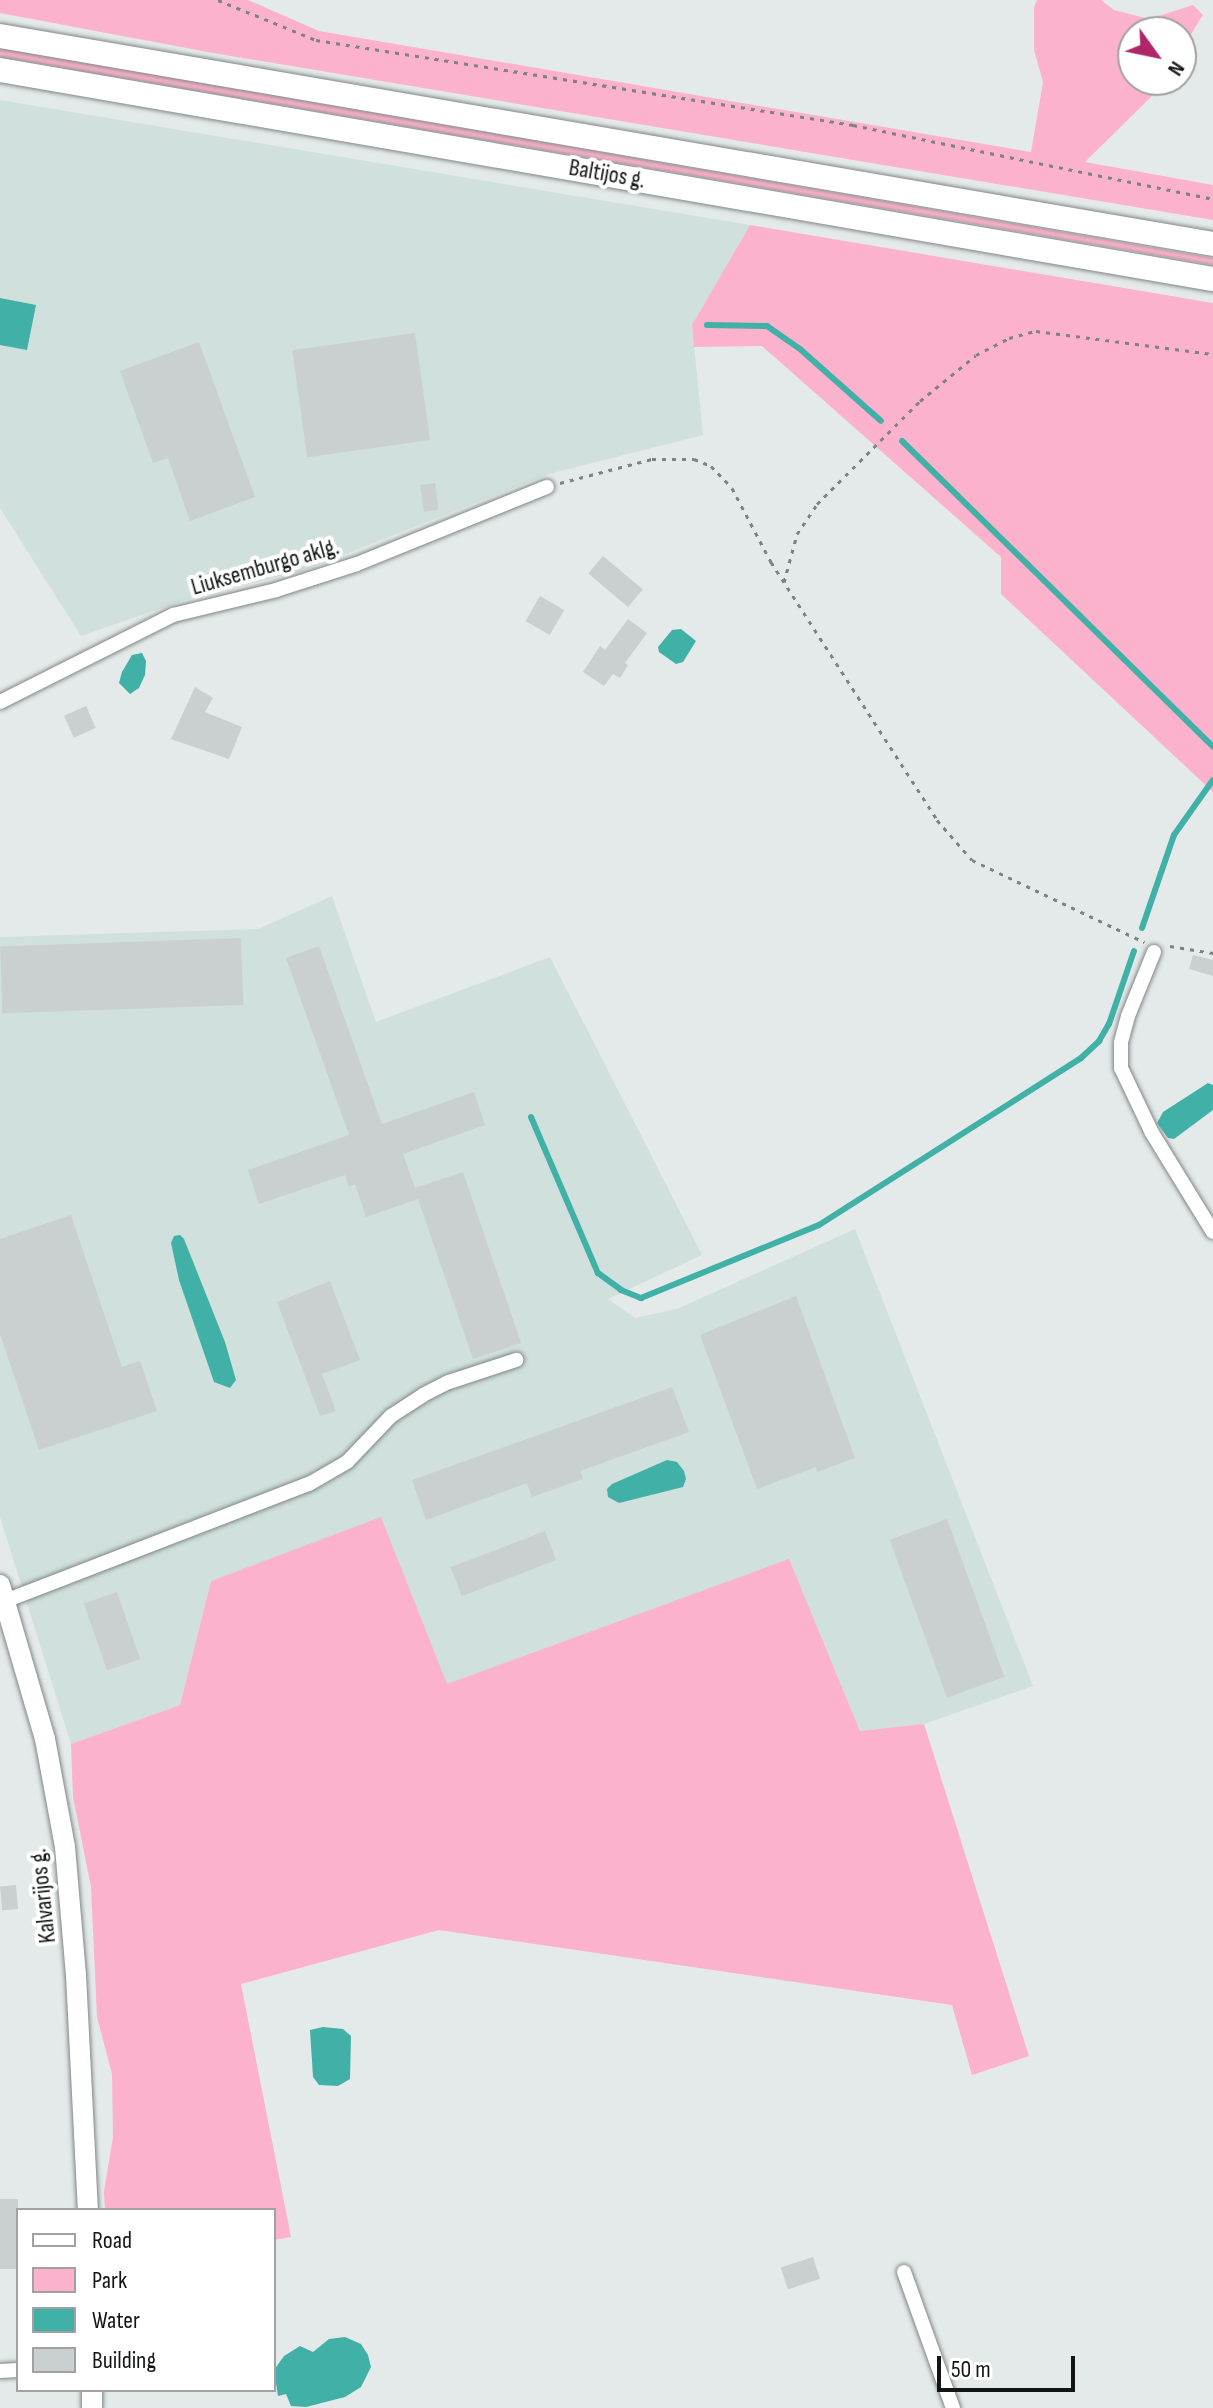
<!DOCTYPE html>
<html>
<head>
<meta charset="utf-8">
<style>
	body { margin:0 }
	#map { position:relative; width:1213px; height:2408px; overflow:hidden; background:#e3eae9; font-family:"Sofia Sans Condensed",sans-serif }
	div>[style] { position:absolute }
	.built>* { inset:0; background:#d0e0dd }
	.green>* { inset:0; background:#fcb2cd }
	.water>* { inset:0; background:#41b1a7 }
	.stream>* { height:6px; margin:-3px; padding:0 3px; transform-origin:3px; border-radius:3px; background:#41b1a7 }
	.building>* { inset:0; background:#cad0cf; transform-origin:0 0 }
	.path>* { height:3px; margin-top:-1.5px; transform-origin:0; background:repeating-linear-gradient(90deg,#7e8382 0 4px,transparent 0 10px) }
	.roads { filter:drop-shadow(0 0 2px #818786) drop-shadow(0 0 2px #818786) }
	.minor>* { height:14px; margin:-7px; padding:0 7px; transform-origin:7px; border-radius:7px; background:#fff }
	.secondary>* { height:20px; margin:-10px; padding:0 10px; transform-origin:10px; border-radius:10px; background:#fff }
	.trunk>* { height:24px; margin:-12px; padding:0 12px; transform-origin:12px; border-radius:12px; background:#fff }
	span { translate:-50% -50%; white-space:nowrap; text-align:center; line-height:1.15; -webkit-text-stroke:8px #fff; paint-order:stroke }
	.street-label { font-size:24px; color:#131515 }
	.legend { position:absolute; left:16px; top:2208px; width:260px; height:184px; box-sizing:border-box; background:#fff; border:2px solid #a1a1a1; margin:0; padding:10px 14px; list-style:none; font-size:24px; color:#131515 }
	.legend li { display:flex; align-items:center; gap:16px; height:40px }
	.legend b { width:40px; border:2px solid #a1a1a1 }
	.north { position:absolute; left:1117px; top:16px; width:80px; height:80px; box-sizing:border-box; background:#fff; border:2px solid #a1a1a1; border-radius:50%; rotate:123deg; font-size:22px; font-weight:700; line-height:32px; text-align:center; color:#131515 }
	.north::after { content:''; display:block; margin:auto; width:28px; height:36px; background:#af276a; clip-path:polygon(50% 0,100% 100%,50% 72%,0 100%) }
	.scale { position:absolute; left:937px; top:2356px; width:138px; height:36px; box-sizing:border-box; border:4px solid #131515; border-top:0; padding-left:10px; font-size:24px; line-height:28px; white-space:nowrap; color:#131515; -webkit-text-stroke:6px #fff; paint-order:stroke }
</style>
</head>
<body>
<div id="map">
	<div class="built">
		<div style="clip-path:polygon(0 100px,750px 225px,692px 325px,703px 435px,549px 474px,302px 571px,191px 598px,81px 636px,0 508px)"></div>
		<div style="clip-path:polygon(332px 896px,376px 1022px,550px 957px,702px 1255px,608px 1299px,635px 1318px,677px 1309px,855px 1229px,1033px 1686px,924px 1724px,860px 1731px,789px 1560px,446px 1685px,381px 1518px,211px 1581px,180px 1705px,71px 1744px,0 1517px,0 937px,258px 929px)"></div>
	</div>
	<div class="green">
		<div style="clip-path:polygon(0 0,248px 0,319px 31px,1031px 152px,1043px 82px,1034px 50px,1034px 8px,1037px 0,1101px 0,1114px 10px,1149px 19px,1193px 5px,1203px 15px,1181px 50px,1181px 32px,1133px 32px,1133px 80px,1162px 80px,1151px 97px,1085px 162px,1213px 185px,1213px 220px,213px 53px,0 13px)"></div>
		<div style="clip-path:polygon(0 48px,1213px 258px,1213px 265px,0 57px)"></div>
		<div style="clip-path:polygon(750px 225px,1213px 303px,1213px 792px,1001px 594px,1001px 557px,762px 346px,694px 347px,692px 325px)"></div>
		<div style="clip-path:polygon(381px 1517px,447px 1684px,789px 1559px,860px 1731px,924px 1724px,1029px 2056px,972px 2075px,952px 2005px,439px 1930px,241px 1984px,291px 2237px,274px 2240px,274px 2210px,105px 2210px,104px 2191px,113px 2137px,112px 2074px,97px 2017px,91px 1887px,73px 1797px,71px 1744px,180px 1705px,211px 1581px)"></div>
	</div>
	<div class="water">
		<div style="clip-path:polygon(0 298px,36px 305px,27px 350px,0 345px)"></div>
		<div style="clip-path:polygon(681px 629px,696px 641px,683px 662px,676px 664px,659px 652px,658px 647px,672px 630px)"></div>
		<div style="clip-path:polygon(142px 653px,146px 661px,145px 675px,139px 688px,130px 694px,119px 683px,122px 672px,132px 655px)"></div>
		<div style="clip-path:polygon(1208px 1083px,1213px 1085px,1213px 1110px,1174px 1139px,1168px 1138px,1157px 1123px,1163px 1112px)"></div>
		<div style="clip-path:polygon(180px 1235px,184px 1239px,225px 1342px,236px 1380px,230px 1388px,214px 1382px,179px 1280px,171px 1243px,174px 1236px)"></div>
		<div style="clip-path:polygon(667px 1460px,677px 1462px,684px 1471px,686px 1479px,683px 1487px,619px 1503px,608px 1497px,607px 1489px,612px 1484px)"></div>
		<div style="clip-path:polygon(323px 2027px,343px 2029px,351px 2036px,350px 2079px,338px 2086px,319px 2085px,313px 2077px,310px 2030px)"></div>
		<div style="clip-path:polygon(345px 2337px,361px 2344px,368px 2355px,371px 2367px,361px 2387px,345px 2397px,306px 2407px,291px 2406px,286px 2394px,278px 2396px,274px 2370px,284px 2356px,300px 2346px,313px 2352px,329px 2339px)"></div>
	</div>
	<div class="stream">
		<div style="left:707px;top:325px;width:60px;rotate:1deg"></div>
		<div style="left:767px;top:326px;width:40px;rotate:34.9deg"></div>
		<div style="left:800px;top:349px;width:108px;rotate:41.6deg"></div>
		<div style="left:902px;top:441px;width:436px;rotate:44.5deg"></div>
		<div style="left:1142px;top:928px;width:98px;rotate:-71deg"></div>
		<div style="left:1174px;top:835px;width:67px;rotate:-54.7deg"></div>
		<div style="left:531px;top:1117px;width:170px;rotate:66.8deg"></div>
		<div style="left:598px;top:1273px;width:29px;rotate:36deg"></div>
		<div style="left:621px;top:1290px;width:22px;rotate:22deg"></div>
		<div style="left:641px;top:1298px;width:192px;rotate:-22.3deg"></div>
		<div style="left:819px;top:1225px;width:311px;rotate:-32.5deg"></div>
		<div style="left:1081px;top:1058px;width:25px;rotate:-43deg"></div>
		<div style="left:1099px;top:1041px;width:20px;rotate:-60deg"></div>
		<div style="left:1109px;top:1024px;width:77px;rotate:-71.1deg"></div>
	</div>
	<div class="building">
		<div style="left:415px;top:333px;width:108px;height:124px;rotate:82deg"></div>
		<div style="clip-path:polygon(199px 342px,255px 497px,190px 521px,168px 458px,153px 463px,120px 371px)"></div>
		<div style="left:435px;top:483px;width:27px;height:15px;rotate:82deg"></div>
		<div style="left:603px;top:556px;width:52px;height:23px;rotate:40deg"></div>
		<div style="left:540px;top:596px;width:28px;height:29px;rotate:30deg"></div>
		<div style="clip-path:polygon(628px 619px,647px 633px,625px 663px,628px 665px,620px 678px,613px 674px,604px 686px,583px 672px,600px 646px,605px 650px)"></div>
		<div style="clip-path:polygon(195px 687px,213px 698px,205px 712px,242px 727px,229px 759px,171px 739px)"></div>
		<div style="left:86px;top:706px;width:24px;height:24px;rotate:66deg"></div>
		<div style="left:241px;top:938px;width:67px;height:241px;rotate:88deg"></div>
		<div style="clip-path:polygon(319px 946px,382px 1124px,474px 1092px,485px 1125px,403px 1154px,415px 1188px,463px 1172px,521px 1343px,473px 1359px,418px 1199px,366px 1217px,355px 1184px,349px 1187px,345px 1175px,259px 1204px,248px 1170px,349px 1135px,286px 958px)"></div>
		<div style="clip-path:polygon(1193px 955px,1213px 960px,1213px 976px,1189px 969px)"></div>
		<div style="clip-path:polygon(71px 1215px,122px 1367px,140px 1361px,157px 1411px,39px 1450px,0 1334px,0 1239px)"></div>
		<div style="clip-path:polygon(330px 1281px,360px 1360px,322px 1374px,336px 1411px,320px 1416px,277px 1302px)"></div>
		<div style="clip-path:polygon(796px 1296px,855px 1458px,817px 1472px,816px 1467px,757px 1489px,700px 1335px)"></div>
		<div style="clip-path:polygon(672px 1387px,689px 1432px,580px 1471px,583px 1479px,532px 1497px,527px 1483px,426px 1520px,412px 1480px)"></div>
		<div style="left:947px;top:1519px;width:168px;height:61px;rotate:70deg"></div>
		<div style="left:545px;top:1531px;width:31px;height:101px;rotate:69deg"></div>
		<div style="left:117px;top:1592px;width:71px;height:35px;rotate:71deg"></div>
		<div style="left:16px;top:1885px;width:24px;height:16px;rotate:85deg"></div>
		<div style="left:18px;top:2199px;width:70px;height:18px;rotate:90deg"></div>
		<div style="left:813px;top:2257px;width:23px;height:34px;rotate:72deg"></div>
	</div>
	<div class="path">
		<div style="left:218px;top:0;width:106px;rotate:22.2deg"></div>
		<div style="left:316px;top:40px;width:544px;rotate:8.99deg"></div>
		<div style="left:853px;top:125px;width:368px;rotate:11.6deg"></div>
		<div style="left:560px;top:483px;width:95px;rotate:-14.6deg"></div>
		<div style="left:652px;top:459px;width:42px"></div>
		<div style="left:694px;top:459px;width:18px;rotate:22deg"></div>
		<div style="left:711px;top:466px;width:30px;rotate:46deg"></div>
		<div style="left:732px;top:488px;width:84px;rotate:62.2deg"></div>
		<div style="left:771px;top:562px;width:307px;rotate:57.2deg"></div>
		<div style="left:937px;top:820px;width:53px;rotate:48.8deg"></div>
		<div style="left:972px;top:860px;width:191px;rotate:25.5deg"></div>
		<div style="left:784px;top:582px;width:50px;rotate:-74.8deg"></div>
		<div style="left:797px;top:534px;width:36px;rotate:-56deg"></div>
		<div style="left:817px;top:504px;width:146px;rotate:-45deg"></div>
		<div style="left:920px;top:401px;width:72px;rotate:-39.4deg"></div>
		<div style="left:976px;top:355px;width:37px;rotate:-27deg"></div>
		<div style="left:1009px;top:338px;width:28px;rotate:-15deg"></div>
		<div style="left:1036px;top:331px;width:178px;rotate:7.4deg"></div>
		<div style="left:1170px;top:946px;width:44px;rotate:9.2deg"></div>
	</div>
	<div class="roads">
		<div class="minor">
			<div style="left:0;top:702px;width:194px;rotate:-26.7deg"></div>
			<div style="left:173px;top:615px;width:106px;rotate:-13.6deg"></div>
			<div style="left:276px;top:590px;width:85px;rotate:-17.8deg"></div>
			<div style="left:357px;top:564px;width:205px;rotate:-22.1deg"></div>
			<div style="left:1154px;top:952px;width:69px;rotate:112.1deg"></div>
			<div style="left:1128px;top:1016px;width:28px;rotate:105deg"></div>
			<div style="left:1121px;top:1043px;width:25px;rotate:90deg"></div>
			<div style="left:1121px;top:1068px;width:72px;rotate:64.5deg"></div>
			<div style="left:1152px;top:1133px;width:116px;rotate:58.4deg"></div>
			<div style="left:5px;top:1601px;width:326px;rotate:-21.1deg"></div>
			<div style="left:309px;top:1484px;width:44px;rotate:-30.1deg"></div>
			<div style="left:347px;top:1462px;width:64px;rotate:-46.3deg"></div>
			<div style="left:391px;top:1416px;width:38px;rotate:-33deg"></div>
			<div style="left:423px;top:1395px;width:29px;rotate:-27deg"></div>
			<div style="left:449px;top:1382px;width:71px;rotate:-18.2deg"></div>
			<div style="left:904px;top:2272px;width:145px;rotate:70.2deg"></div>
			<div style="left:0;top:2371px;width:18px;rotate:-3deg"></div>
		</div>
		<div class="secondary">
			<div style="left:0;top:1585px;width:160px;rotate:73.7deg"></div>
			<div style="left:45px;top:1739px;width:110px;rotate:79.5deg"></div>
			<div style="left:65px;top:1847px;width:128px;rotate:85.1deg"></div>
			<div style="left:76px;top:1975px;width:235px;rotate:87.1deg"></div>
			<div style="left:92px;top:2408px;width:18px;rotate:-90deg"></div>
		</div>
		<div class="trunk">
			<div style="left:0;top:36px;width:1231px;rotate:9.73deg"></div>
			<div style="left:0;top:70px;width:1231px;rotate:9.78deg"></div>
		</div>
	</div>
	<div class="street-label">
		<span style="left:607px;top:174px;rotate:10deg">Baltijos g.</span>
		<span style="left:265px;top:567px;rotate:-16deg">Liuksemburgo aklg.</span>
		<span style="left:43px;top:1896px;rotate:-96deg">Kalvarijos g.</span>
	</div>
	<ul class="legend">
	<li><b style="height:10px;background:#fff"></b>Road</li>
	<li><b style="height:22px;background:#fcb2cd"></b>Park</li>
	<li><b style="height:22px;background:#41b1a7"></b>Water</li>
	<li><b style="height:22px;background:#cad0cf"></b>Building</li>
	</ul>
	<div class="north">N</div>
	<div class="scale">50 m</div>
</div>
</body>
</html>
